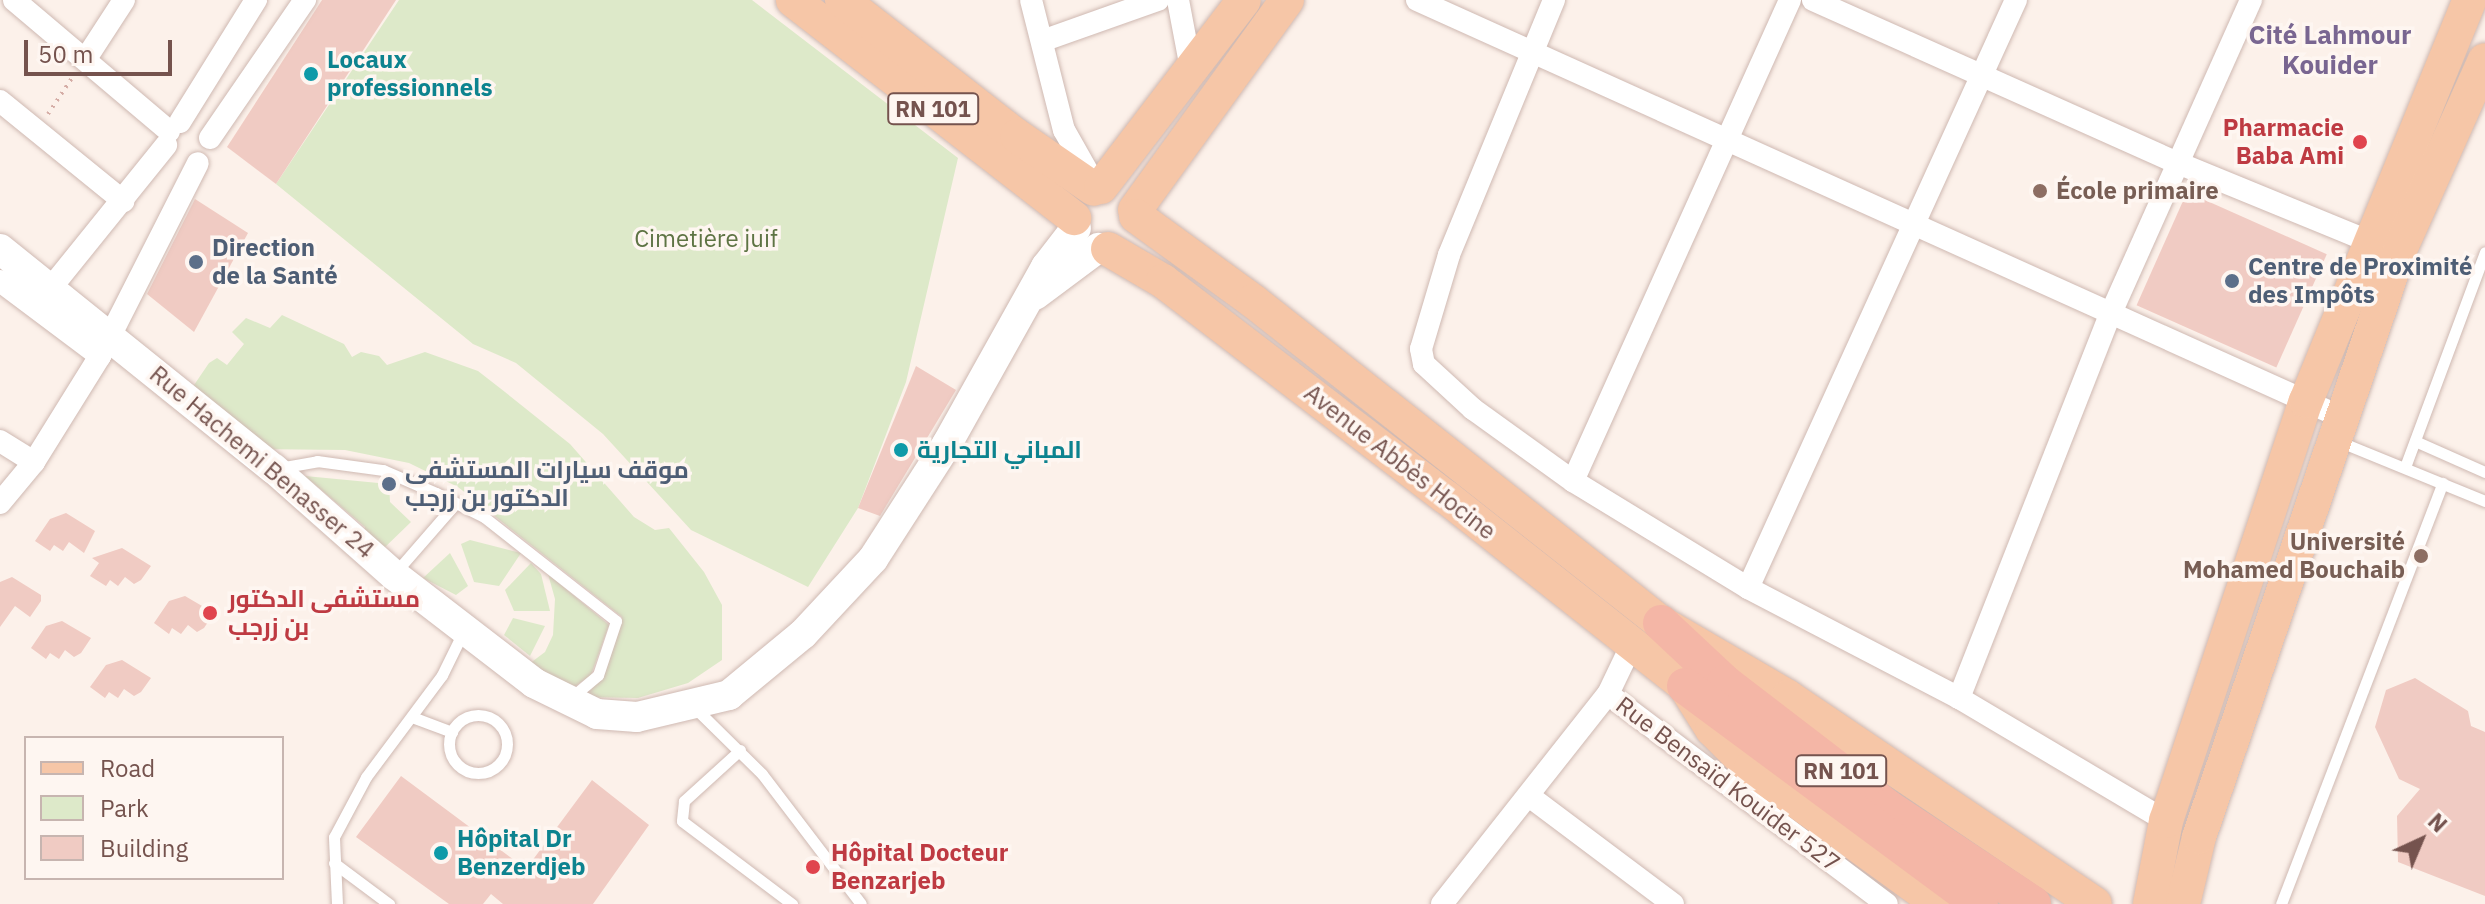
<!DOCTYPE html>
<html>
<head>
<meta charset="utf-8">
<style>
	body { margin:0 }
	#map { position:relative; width:2485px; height:904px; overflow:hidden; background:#fcf1ea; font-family:"IBM Plex Sans",Cairo,sans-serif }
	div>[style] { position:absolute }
	.green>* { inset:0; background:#dde9c9 }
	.building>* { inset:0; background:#f0cbc3; transform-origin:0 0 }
	.path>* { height:4px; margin-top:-2px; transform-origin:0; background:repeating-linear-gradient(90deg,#d5ada6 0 2px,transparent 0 8px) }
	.roads { filter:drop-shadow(0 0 2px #cfb9b2) drop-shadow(0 0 2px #cfb9b2) }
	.service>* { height:11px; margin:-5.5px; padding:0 5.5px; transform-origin:5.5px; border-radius:5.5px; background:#fff }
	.service>.ring { margin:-5.5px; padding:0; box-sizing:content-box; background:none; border:11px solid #fff; border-radius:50% }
	.minor>* { height:22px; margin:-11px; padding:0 11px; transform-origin:11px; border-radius:11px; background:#fff }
	.secondary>* { height:30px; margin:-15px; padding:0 15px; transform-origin:15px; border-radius:15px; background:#fff }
	.primary>* { height:34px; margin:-17px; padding:0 17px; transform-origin:17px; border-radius:17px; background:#f6c6a7 }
	.trunk>* { height:36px; margin:-18px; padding:0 18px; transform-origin:18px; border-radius:18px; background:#f4b6a6 }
	.dots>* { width:22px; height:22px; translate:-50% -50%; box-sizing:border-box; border:4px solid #fef6f1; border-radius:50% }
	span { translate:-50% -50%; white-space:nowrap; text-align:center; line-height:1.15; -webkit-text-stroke:7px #fef6f1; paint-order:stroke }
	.shield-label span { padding:2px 6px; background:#fef6f1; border:2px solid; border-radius:6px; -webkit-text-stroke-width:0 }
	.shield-label { font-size:22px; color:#75534e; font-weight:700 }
	.culture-label { font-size:24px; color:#0d838f; font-weight:700 }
	.left { translate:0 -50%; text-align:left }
	.health-label { font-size:24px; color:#be3a42; font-weight:700 }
	.right { translate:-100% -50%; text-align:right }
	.education-label { font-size:24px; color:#785e54; font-weight:700 }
	.park-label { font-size:24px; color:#5e7444 }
	.service-label { font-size:24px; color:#4e5e75; font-weight:700 }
	.street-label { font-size:24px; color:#75534e }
	.neighbourhood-label { font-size:26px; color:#796691; font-weight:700 }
	.legend { position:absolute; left:24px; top:736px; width:260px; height:144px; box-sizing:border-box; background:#fef6f1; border:2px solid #c7b5b0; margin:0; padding:10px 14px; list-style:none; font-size:24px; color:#75534e }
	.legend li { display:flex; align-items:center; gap:16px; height:40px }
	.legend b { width:40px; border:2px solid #c7b5b0 }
	.north { position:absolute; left:2381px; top:800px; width:80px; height:80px; -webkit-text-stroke:6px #fef6f1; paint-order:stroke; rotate:44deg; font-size:22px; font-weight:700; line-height:32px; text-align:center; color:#75534e }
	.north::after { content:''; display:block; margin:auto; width:28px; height:36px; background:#75534e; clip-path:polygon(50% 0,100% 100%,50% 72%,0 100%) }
	.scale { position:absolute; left:24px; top:40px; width:148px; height:36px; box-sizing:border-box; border:4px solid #75534e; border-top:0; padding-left:10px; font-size:24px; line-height:28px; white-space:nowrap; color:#75534e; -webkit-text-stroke:6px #fef6f1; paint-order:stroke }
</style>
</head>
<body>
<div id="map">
	<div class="green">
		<div style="clip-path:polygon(399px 0,752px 0,958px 158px,906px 382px,858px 508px,808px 587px,691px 530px,603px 434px,516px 363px,473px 344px,276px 184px)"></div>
		<div style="clip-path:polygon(282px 315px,344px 344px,352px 357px,361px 352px,379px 356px,387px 365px,425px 352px,478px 371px,505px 392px,570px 444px,634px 517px,655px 530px,669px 528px,704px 572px,722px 605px,722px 660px,688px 683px,638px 698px,584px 697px,602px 678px,622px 617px,458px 487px,409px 463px,345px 450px,254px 449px,192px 388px,209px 363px,217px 358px,227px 365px,244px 344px,232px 332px,246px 318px,270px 328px)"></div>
		<div style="clip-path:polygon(305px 476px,389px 484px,390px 502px,411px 522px,381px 551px,364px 536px,365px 527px)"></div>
		<div style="clip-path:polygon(470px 540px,521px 553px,499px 586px,474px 582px,461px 544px)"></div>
		<div style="clip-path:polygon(450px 553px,468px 586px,456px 595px,423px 578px)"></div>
		<div style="clip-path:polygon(531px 563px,541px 574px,550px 611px,514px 611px,505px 590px)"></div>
		<div style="clip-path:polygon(548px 574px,609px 625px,591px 675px,570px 690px,525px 667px,545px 652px,553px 635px,555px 599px)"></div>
		<div style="clip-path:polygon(513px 618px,545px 626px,530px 656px,504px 635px)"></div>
	</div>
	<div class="building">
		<div style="clip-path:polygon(322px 0,396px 0,276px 184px,227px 147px)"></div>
		<div style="left:2187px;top:192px;width:153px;height:124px;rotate:24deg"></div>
		<div style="clip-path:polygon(195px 199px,248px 233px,194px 332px,147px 294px)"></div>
		<div style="clip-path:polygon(916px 366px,956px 390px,880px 516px,858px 508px)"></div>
		<div style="clip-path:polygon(66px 513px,95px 531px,84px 553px,69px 542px,63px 551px,54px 545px,50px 551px,35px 541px,50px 519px)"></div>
		<div style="clip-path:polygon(122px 548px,151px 566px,141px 580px,134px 584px,125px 577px,118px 586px,110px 580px,106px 586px,90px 576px,99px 563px,92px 558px)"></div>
		<div style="clip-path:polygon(12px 577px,41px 595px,41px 601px,30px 617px,15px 606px,0 627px,0 582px)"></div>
		<div style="clip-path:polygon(185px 596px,214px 613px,204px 628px,197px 632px,188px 625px,181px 634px,172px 628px,169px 634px,154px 623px,169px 601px)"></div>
		<div style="clip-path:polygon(62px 621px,91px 638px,81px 653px,74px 657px,65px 650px,59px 659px,50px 653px,46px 659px,31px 648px,46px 626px)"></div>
		<div style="clip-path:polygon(122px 660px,151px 678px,141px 692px,134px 696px,124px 689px,118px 698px,109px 692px,105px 698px,90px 687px,106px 665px)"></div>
		<div style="clip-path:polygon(2415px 678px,2468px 711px,2471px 726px,2485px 732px,2485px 896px,2398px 862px,2397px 816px,2420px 789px,2399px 779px,2375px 727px,2386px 690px)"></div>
		<div style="clip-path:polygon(401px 776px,526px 869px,592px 780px,649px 825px,593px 904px,503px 904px,491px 894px,483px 904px,449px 904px,356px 837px)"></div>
	</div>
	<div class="path">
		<div style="left:48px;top:114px;width:47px;rotate:-56.3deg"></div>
	</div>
	<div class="roads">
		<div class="service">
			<div style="left:2338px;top:441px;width:159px;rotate:22.2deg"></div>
			<div style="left:2415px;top:441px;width:77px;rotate:23.9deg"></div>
			<div style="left:2405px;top:467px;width:229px;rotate:-69.6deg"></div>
			<div style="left:279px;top:468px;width:39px;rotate:-10deg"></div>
			<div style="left:317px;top:461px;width:67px;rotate:7.8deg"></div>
			<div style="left:383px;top:470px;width:58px;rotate:23.5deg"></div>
			<div style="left:436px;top:493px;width:54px;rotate:26.6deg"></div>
			<div style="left:484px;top:517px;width:168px;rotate:38.2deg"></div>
			<div style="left:616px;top:621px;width:57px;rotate:108.4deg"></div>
			<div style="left:598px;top:675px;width:35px;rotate:140deg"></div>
			<div style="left:394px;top:574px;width:91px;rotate:-49deg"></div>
			<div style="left:694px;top:707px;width:95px;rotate:44.6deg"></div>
			<div style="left:762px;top:774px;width:163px;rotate:52.7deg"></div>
			<div class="ring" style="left:449px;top:715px;width:47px;height:47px"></div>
			<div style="left:412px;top:717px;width:43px;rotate:20.6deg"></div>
			<div style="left:740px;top:750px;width:76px;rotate:137.7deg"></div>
			<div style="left:684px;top:801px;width:20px;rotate:96deg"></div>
			<div style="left:682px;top:821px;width:138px;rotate:37deg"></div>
			<div style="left:334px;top:863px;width:69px;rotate:36.7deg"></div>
			<div style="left:337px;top:904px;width:67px;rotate:-92.6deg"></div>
			<div style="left:334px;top:837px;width:68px;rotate:-61.9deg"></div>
			<div style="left:366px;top:777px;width:127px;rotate:-53.3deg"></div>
			<div style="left:442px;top:675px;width:50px;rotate:-63.9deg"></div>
			<div style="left:2281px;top:904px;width:451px;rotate:-69deg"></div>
		</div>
		<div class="minor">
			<div style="left:14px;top:0;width:203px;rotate:40.2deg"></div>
			<div style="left:1031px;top:0;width:134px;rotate:75.8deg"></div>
			<div style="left:1064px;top:130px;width:61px;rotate:60.5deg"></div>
			<div style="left:1178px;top:0;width:70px;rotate:79.3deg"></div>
			<div style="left:1417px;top:0;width:1014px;rotate:24.29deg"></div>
			<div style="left:1554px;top:0;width:276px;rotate:112.4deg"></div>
			<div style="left:1449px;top:255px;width:98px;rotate:106.6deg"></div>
			<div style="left:1421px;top:349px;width:15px;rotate:79deg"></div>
			<div style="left:1424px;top:364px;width:67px;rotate:42.6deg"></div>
			<div style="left:1473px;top:409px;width:123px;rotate:35.8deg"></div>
			<div style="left:1573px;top:481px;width:205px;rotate:31.4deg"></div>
			<div style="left:1748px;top:588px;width:238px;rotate:27.5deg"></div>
			<div style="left:1959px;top:698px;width:241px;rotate:30.7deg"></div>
			<div style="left:1813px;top:0;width:400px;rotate:24.1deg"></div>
			<div style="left:2178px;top:163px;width:218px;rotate:22.3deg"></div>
			<div style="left:1042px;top:41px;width:123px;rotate:-19.5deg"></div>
			<div style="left:87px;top:57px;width:68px;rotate:-57deg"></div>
			<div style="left:0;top:101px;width:159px;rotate:39.1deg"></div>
			<div style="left:180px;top:122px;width:144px;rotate:-58.1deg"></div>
			<div style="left:210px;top:138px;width:168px;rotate:-55.5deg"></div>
			<div style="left:0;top:281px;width:125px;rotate:36.9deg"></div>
			<div style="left:50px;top:289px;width:185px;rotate:-51.1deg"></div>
			<div style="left:0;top:441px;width:40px;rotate:32deg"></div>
			<div style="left:1573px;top:481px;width:528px;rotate:-65.72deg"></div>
			<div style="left:0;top:503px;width:53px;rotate:-50.3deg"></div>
			<div style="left:34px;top:462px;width:125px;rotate:-58.1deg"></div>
			<div style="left:100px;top:356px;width:216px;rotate:-63.1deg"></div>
			<div style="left:1748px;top:588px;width:646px;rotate:-65.5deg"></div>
			<div style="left:1608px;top:694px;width:349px;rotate:37deg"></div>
			<div style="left:1959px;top:698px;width:414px;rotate:-68.5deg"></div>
			<div style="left:2111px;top:313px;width:343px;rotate:-65.9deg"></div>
			<div style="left:1529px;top:796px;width:180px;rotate:36.9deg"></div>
			<div style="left:1442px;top:904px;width:268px;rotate:-51.7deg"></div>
			<div style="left:1608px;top:694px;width:55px;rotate:-64.4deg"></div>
		</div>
		<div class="secondary">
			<div style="left:0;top:249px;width:351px;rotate:38.8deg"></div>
			<div style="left:274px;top:469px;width:160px;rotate:41.5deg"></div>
			<div style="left:394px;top:575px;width:177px;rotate:37.6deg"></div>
			<div style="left:534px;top:683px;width:70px;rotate:26.2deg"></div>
			<div style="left:597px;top:714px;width:40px;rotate:4.3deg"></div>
			<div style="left:637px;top:717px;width:95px;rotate:-13.4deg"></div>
			<div style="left:729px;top:695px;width:96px;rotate:-39.5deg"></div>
			<div style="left:803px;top:634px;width:103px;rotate:-47deg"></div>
			<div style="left:873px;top:559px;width:137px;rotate:-57.2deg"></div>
			<div style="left:947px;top:444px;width:203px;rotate:-60.8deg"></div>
			<div style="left:1046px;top:267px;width:49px;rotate:-52.4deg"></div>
			<div style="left:1035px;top:295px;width:79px;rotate:-36.7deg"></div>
		</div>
		<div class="primary">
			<div style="left:793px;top:0;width:356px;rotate:37.8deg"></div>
			<div style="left:842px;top:0;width:222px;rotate:37.9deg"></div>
			<div style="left:1017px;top:136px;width:93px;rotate:34.5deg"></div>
			<div style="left:1101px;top:187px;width:235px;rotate:-52.6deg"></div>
			<div style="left:1135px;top:210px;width:259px;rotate:-54.1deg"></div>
			<div style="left:1136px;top:216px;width:145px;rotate:36deg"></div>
			<div style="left:1253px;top:301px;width:520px;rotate:38.28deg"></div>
			<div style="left:1661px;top:623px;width:147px;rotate:30.2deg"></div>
			<div style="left:1788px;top:697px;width:370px;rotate:34deg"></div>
			<div style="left:1108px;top:249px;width:64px;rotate:30.2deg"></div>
			<div style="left:1163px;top:281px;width:356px;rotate:37.4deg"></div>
			<div style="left:1446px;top:497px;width:305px;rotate:38.3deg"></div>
			<div style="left:1685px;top:686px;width:51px;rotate:57.9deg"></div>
			<div style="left:1712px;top:729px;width:55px;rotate:45deg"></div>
			<div style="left:1751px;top:768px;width:232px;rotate:35.9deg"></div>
			<div style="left:2150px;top:904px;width:85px;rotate:-79.1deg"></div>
			<div style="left:2166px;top:821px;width:443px;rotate:-71.6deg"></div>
			<div style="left:2306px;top:401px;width:433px;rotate:-67.8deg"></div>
			<div style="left:2183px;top:904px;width:69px;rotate:-76.6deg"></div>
			<div style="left:2199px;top:837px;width:618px;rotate:-71.13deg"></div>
			<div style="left:2399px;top:252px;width:210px;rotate:-65.9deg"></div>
		</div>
		<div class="trunk">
			<div style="left:1661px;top:623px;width:88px;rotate:43.2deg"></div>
			<div style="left:1725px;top:683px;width:205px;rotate:37.5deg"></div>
			<div style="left:1888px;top:808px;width:174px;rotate:33.5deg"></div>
			<div style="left:1685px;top:686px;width:367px;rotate:36.5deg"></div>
		</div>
	</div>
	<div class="dots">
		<div style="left:311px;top:74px;background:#0f9aa8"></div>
		<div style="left:2360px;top:142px;background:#e0444e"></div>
		<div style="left:2040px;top:191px;background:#8d6e63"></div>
		<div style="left:196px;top:262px;background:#5c6f8a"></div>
		<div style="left:2232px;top:281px;background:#5c6f8a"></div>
		<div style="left:901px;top:450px;background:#0f9aa8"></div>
		<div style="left:389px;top:484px;background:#5c6f8a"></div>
		<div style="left:2421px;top:556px;background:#8d6e63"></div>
		<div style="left:210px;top:613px;background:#e0444e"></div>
		<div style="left:441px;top:853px;background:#0f9aa8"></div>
		<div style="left:813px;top:867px;background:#e0444e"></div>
	</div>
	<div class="shield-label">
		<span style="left:933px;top:109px">RN 101</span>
		<span style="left:1841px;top:771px">RN 101</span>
	</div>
	<div class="culture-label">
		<span class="left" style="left:327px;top:74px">Locaux<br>professionnels</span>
		<span class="left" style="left:917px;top:450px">المباني التجارية</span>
		<span class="left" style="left:457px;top:853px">Hôpital Dr<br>Benzerdjeb</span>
	</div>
	<div class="health-label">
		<span class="right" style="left:2344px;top:142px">Pharmacie<br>Baba Ami</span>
		<span class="left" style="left:228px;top:613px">مستشفى الدكتور<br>بن زرجب</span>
		<span class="left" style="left:831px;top:867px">Hôpital Docteur<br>Benzarjeb</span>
	</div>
	<div class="education-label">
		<span class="left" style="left:2056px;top:191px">École primaire</span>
		<span class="right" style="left:2405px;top:556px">Université<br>Mohamed Bouchaib</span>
	</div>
	<div class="park-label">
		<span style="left:706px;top:239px">Cimetière juif</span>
	</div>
	<div class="service-label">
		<span class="left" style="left:212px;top:262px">Direction<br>de la Santé</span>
		<span class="left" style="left:2248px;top:281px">Centre de Proximité<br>des Impôts</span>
		<span class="left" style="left:405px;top:484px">موقف سيارات المستشفى<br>الدكتور بن زرجب</span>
	</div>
	<div class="street-label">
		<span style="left:262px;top:462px;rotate:40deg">Rue Hachemi Benasser 24</span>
		<span style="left:1400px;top:462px;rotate:38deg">Avenue Abbès Hocine</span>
		<span style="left:1728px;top:784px;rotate:37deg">Rue Bensaïd Kouider 527</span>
	</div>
	<div class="neighbourhood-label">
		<span style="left:2330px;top:50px">Cité Lahmour<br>Kouider</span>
	</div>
	<ul class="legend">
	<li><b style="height:10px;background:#f6c6a7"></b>Road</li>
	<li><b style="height:22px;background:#dde9c9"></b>Park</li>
	<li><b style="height:22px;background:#f0cbc3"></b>Building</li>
	</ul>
	<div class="north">N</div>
	<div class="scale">50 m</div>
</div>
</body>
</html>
